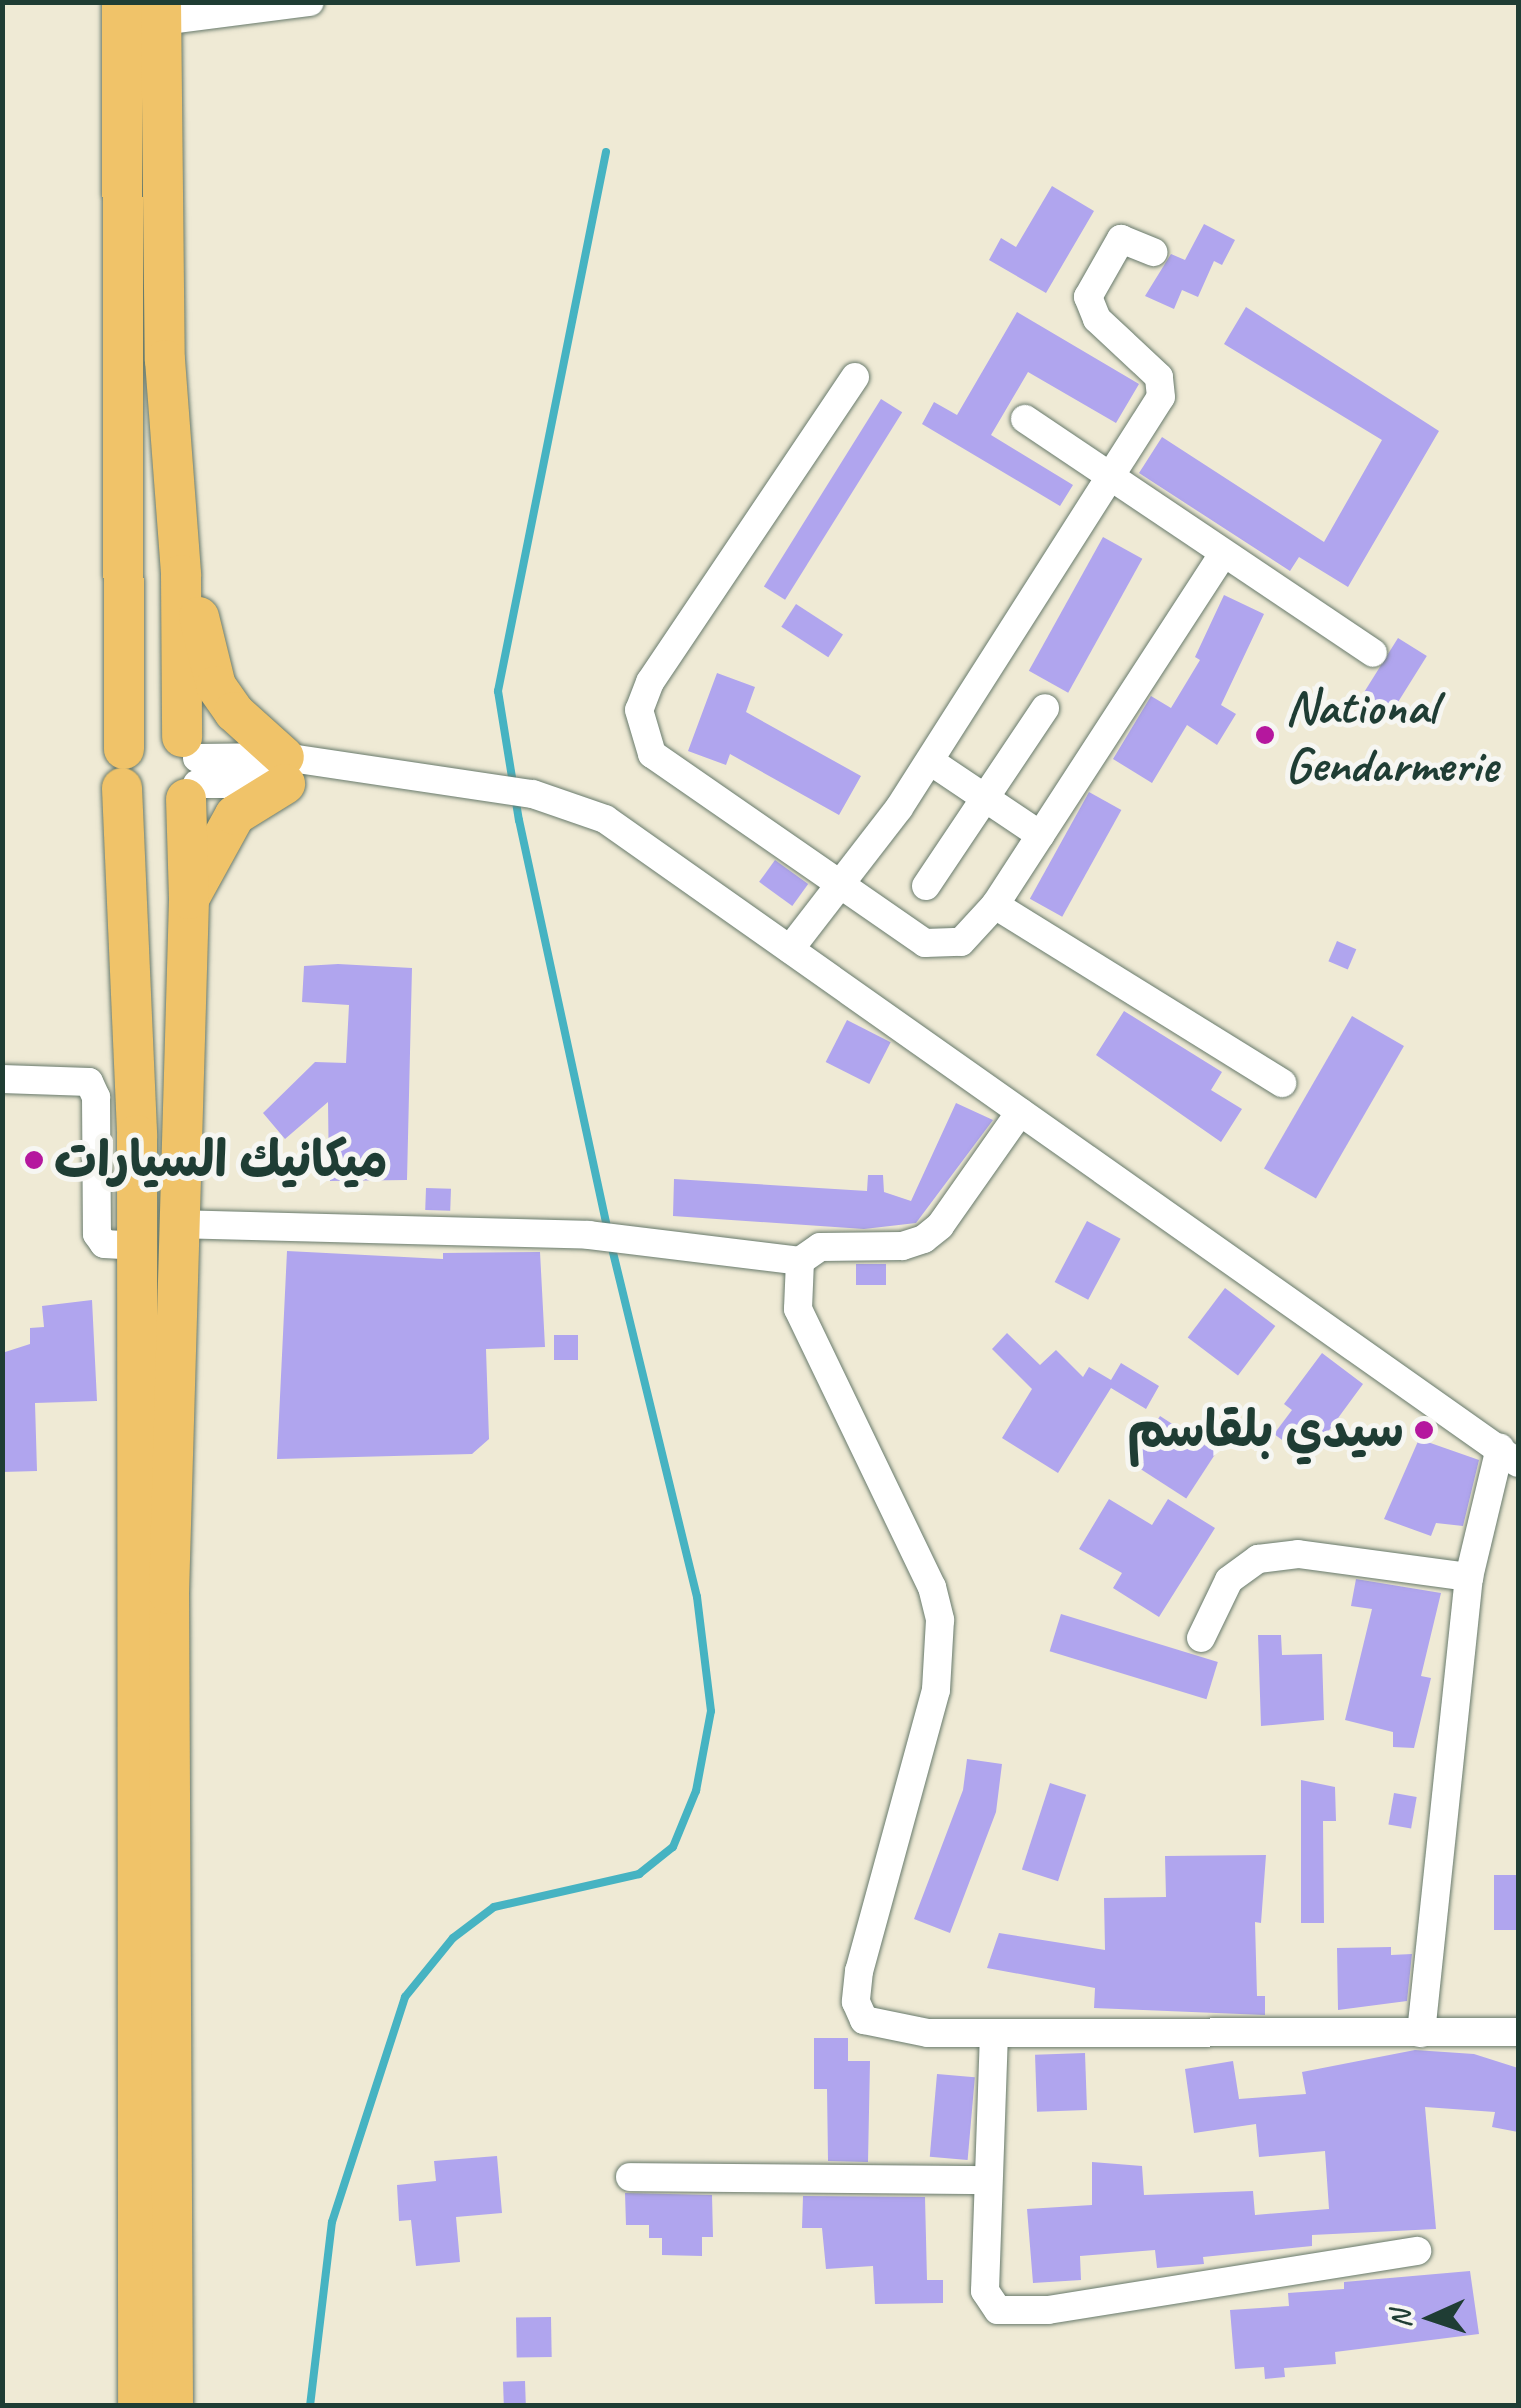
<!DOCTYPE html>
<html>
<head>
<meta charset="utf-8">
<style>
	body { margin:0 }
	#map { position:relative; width:1521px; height:2408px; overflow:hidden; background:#efead5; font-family:Caveat,"Playpen Sans Arabic",sans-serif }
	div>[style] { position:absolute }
	.stream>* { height:8px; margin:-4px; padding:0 4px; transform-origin:4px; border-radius:4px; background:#46b3c2 }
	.building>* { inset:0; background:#b0a5ee; transform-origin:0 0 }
	.roads { filter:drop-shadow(0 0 2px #687a6c) drop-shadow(0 0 2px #687a6c) }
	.minor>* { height:28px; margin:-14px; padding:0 14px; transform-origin:14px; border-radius:14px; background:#fff }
	.highway>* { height:40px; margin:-20px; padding:0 20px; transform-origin:20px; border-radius:20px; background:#f0c369 }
	.dots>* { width:28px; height:28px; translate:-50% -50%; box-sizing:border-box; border:5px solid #f6f6f2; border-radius:50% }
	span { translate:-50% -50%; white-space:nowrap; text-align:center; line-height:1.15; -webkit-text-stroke:10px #f6f6f2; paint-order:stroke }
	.poi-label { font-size:50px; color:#1f3d34; font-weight:700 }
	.left { translate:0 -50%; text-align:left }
	.right { translate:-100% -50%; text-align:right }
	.frame { position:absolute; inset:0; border:5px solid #1f3d34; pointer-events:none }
	.north { position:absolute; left:1381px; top:2268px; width:100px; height:100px; -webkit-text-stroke:8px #f6f6f2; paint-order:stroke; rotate:267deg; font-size:28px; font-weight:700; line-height:40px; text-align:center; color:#1f3d34 }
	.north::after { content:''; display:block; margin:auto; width:35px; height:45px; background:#1f3d34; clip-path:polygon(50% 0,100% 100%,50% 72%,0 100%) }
</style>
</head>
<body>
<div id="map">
	<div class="stream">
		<div style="left:606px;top:152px;width:550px;rotate:101.33deg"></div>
		<div style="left:498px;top:691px;width:131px;rotate:80.8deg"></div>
		<div style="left:519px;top:820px;width:422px;rotate:77.8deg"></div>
		<div style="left:310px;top:2406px;width:185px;rotate:-83.2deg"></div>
		<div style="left:332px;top:2222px;width:237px;rotate:-72deg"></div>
		<div style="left:405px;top:1997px;width:76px;rotate:-50.9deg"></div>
		<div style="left:453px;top:1938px;width:51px;rotate:-37.1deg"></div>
		<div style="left:494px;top:1907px;width:149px;rotate:-12.8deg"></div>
		<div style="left:639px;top:1874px;width:43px;rotate:-38.5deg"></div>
		<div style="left:673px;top:1847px;width:61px;rotate:-67.7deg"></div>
		<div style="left:696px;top:1791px;width:81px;rotate:-79.4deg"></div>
		<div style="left:711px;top:1711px;width:115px;rotate:-97deg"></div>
		<div style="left:697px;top:1597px;width:362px;rotate:-103.7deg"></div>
	</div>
	<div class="building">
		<div style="clip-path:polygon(1052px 186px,1094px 211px,1046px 293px,989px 260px,1001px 238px,1016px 247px)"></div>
		<div style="clip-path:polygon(1204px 224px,1235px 240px,1222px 265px,1214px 261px,1198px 297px,1182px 290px,1174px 309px,1145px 296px,1171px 254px,1185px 260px)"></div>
		<div style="clip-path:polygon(1246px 307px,1439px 431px,1348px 587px,1299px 557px,1290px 571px,1139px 473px,1162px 437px,1324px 542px,1382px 440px,1224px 344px)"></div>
		<div style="clip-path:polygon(1017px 312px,1139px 384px,1116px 423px,1028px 372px,991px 435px,1073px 485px,1060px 506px,922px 424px,934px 402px,957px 415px)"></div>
		<div style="left:881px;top:399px;width:25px;height:221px;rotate:32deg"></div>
		<div style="left:1103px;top:537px;width:45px;height:153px;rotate:29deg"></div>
		<div style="clip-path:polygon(1224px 595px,1264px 614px,1221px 705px,1236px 714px,1217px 745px,1187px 725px,1152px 783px,1113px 759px,1151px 696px,1171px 708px,1200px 660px,1195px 657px)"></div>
		<div style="left:796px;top:604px;width:56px;height:27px;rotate:33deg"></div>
		<div style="left:1398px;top:638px;width:34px;height:74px;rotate:32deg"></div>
		<div style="clip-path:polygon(717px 673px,755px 687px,746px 712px,861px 776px,839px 815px,730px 754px,726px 765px,688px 751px)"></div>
		<div style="left:1089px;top:792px;width:37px;height:122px;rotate:29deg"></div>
		<div style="left:775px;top:860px;width:41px;height:27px;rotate:36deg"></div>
		<div style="left:1337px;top:941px;width:21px;height:22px;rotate:23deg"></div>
		<div style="clip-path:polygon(338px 964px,412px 968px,407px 1180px,329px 1181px,328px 1102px,285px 1139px,263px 1113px,315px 1062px,346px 1063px,349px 1005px,302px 1002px,304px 966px)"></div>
		<div style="clip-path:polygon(1124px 1011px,1222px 1072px,1211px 1090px,1242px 1109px,1221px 1142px,1096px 1055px)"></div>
		<div style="left:1352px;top:1016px;width:60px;height:176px;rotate:30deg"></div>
		<div style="left:847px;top:1020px;width:49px;height:47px;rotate:27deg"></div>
		<div style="clip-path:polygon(956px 1103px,993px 1120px,916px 1223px,864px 1229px,673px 1216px,674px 1179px,867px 1191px,868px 1175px,883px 1175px,884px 1192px,911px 1201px)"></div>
		<div style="left:426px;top:1188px;width:25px;height:22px;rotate:2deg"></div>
		<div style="left:1087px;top:1221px;width:38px;height:69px;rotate:28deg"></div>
		<div style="clip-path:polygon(287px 1251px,443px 1259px,443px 1253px,540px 1252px,545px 1347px,486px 1349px,489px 1439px,472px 1454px,277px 1459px)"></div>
		<div style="left:886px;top:1264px;width:21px;height:30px;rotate:90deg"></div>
		<div style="left:1225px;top:1288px;width:63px;height:62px;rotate:37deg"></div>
		<div style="clip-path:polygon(92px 1300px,97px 1401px,35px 1403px,37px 1471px,2px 1472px,2px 1353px,30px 1344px,30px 1328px,44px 1327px,42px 1306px)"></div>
		<div style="clip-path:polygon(1007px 1333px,1040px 1365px,1056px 1350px,1083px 1377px,1089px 1367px,1111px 1380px,1121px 1363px,1159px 1386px,1146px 1409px,1111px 1388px,1058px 1473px,1002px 1438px,1032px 1389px,992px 1349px)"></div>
		<div style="left:554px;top:1335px;width:24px;height:25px"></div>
		<div style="clip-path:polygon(1322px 1353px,1363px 1384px,1308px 1459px,1274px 1434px,1292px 1410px,1284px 1404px)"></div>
		<div style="left:1160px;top:1416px;width:67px;height:55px;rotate:33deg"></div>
		<div style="clip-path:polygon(1419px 1439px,1479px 1460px,1463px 1526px,1436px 1523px,1431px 1536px,1384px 1519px)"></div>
		<div style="clip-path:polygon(1109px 1499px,1152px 1525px,1168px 1499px,1215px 1528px,1159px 1617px,1113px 1588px,1122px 1573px,1079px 1549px)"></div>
		<div style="clip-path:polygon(1356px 1579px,1441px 1593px,1421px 1676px,1431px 1678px,1414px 1748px,1393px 1747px,1393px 1732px,1345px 1720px,1372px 1609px,1351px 1606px)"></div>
		<div style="left:1061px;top:1614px;width:164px;height:39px;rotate:17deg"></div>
		<div style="clip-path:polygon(1258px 1635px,1281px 1635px,1282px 1655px,1322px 1654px,1324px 1720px,1261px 1726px)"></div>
		<div style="clip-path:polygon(967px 1759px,1002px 1764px,996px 1812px,950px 1933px,914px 1919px,963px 1790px)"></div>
		<div style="clip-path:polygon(1301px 1780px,1335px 1787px,1336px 1821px,1323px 1821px,1324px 1923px,1301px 1923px)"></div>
		<div style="left:1050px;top:1783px;width:38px;height:91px;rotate:18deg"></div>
		<div style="left:1394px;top:1793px;width:23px;height:32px;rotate:10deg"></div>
		<div style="clip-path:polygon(1266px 1855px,1261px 1923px,1255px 1922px,1257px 1996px,1265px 1996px,1265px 2015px,1094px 2008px,1095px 1988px,987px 1968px,999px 1933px,1105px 1950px,1104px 1898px,1166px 1897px,1165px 1856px)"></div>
		<div style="left:1494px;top:1875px;width:24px;height:55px"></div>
		<div style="clip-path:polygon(1391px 1947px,1391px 1955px,1412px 1954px,1407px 2001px,1338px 2010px,1337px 1948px)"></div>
		<div style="clip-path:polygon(814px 2038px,848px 2038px,848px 2061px,870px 2061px,868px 2162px,828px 2161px,827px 2089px,814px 2089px)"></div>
		<div style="clip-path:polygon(1415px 2050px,1474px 2054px,1518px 2068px,1518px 2132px,1492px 2127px,1495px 2112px,1425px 2107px,1436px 2229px,1312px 2235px,1312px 2246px,1203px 2257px,1204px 2264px,1157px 2268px,1155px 2250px,1080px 2256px,1081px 2280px,1033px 2283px,1027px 2209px,1092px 2205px,1092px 2162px,1142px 2166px,1144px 2195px,1253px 2191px,1255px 2215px,1329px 2209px,1325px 2151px,1259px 2157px,1256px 2124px,1194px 2133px,1185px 2069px,1233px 2061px,1239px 2099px,1306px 2094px,1302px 2072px)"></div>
		<div style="left:1085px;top:2053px;width:57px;height:50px;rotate:88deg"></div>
		<div style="left:937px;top:2074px;width:38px;height:83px;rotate:5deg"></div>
		<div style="clip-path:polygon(497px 2156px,502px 2213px,456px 2217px,460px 2262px,416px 2266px,411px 2220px,399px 2221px,397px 2185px,436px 2181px,434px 2161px)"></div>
		<div style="clip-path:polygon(625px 2193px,712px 2195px,713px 2237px,702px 2237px,702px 2256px,662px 2255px,662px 2238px,649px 2238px,649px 2225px,626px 2225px)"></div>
		<div style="clip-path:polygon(803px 2196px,925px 2197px,927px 2280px,943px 2280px,943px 2303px,875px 2304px,873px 2266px,826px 2269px,822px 2228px,802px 2228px)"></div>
		<div style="clip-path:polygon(1470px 2271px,1479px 2334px,1335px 2352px,1336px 2364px,1284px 2368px,1285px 2377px,1265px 2379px,1264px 2367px,1235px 2369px,1230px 2310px,1289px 2306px,1288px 2293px,1344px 2289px,1344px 2282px)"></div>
		<div style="left:551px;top:2317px;width:40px;height:35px;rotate:89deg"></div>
		<div style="left:525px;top:2381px;width:25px;height:22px;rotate:88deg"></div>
	</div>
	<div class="roads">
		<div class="minor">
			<div style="left:161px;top:21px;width:150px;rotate:-7.3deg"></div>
			<div style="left:855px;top:377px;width:367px;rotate:123.9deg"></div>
			<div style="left:650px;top:682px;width:30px;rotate:111deg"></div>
			<div style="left:639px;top:710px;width:46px;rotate:73.5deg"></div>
			<div style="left:652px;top:754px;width:332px;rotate:34.7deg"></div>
			<div style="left:925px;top:943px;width:36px;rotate:-2deg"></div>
			<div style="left:961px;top:942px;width:50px;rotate:-47.4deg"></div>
			<div style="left:995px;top:905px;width:338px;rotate:31.8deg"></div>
			<div style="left:1025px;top:419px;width:419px;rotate:33.9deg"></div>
			<div style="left:197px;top:758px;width:87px;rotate:-0.7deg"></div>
			<div style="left:284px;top:757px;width:252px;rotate:8.5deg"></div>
			<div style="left:533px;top:794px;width:76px;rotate:19.1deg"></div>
			<div style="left:605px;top:819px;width:1117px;rotate:35.2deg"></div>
			<div style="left:930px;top:761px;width:133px;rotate:33.9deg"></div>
			<div style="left:197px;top:784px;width:87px"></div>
			<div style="left:926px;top:886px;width:214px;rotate:-56.2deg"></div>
			<div style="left:995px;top:905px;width:417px;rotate:-57deg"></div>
			<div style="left:790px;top:949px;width:178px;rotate:-52.3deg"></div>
			<div style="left:899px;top:808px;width:487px;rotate:-57.5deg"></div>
			<div style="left:1161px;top:397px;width:20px;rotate:-96deg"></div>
			<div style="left:1159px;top:377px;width:85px;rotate:-136.9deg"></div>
			<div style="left:1097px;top:319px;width:24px;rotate:-112deg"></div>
			<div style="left:1088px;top:297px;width:67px;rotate:-60.4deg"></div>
			<div style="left:1121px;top:239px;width:35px;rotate:22deg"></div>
			<div style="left:2px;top:1079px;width:87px;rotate:2deg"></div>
			<div style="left:89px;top:1082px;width:17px;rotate:65deg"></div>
			<div style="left:96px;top:1097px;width:137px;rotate:89.6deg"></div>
			<div style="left:97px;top:1234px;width:12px;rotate:55deg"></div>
			<div style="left:104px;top:1244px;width:33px;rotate:3deg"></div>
			<div style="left:1020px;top:1112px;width:139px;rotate:125.1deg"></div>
			<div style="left:940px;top:1226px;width:21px;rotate:141deg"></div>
			<div style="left:924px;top:1239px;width:23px;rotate:162deg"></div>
			<div style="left:902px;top:1246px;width:82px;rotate:179.3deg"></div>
			<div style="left:820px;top:1247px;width:24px;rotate:145deg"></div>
			<div style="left:800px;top:1261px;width:48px;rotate:92.4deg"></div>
			<div style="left:798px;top:1309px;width:309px;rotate:64.3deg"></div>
			<div style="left:932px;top:1587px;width:34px;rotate:76deg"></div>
			<div style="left:940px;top:1620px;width:70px;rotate:93.3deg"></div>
			<div style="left:936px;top:1690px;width:291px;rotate:105.3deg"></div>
			<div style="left:859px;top:1971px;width:31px;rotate:96deg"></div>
			<div style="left:856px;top:2002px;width:20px;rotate:66deg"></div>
			<div style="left:864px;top:2020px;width:65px;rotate:11.5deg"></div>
			<div style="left:928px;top:2033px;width:590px;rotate:-0.1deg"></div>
			<div style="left:178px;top:1224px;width:411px;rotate:1.5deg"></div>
			<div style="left:589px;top:1235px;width:213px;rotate:7deg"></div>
			<div style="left:1201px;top:1638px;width:64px;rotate:-64.2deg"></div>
			<div style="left:1229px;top:1580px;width:36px;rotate:-36deg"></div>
			<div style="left:1258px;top:1559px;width:40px;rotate:-7.1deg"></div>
			<div style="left:1298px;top:1554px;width:173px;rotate:7.7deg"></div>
			<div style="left:994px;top:2033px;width:258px;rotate:92deg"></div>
			<div style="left:985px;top:2291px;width:23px;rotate:56deg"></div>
			<div style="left:998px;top:2310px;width:50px"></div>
			<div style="left:1048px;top:2310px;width:374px;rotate:-9.1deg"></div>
			<div style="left:1421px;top:2033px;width:459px;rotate:-84deg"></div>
			<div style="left:1469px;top:1577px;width:133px;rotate:-76.5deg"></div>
			<div style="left:630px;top:2177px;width:354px;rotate:0.5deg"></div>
		</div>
		<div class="highway">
			<div style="left:122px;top:2px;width:747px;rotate:89.85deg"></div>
			<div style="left:161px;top:2px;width:358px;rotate:89.4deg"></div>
			<div style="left:165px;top:360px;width:216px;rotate:85.7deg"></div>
			<div style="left:181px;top:575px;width:162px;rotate:89.6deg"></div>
			<div style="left:199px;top:617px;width:71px;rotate:76.2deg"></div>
			<div style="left:216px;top:686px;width:32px;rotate:55deg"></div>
			<div style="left:234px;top:712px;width:67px;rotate:42deg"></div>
			<div style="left:122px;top:788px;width:347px;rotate:87.5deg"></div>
			<div style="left:137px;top:1135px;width:1271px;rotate:89.95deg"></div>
			<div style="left:191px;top:895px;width:91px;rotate:-61.2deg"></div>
			<div style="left:235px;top:815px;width:59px;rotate:-31.8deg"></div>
			<div style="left:173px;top:2406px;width:812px;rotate:-90.28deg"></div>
			<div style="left:169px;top:1594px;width:695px;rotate:-88.35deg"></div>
			<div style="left:189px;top:899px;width:100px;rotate:-91.7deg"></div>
		</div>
	</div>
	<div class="dots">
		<div style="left:1265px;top:735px;background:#b5179e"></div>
		<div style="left:34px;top:1160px;background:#b5179e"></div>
		<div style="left:1424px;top:1430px;background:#b5179e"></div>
	</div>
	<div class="poi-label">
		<span class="left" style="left:1285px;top:735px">National<br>Gendarmerie</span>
		<span class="left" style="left:54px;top:1160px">ميكانيك السيارات</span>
		<span class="right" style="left:1404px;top:1430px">سيدي بلقاسم</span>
	</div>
	<div class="frame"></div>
	<div class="north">N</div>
</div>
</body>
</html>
